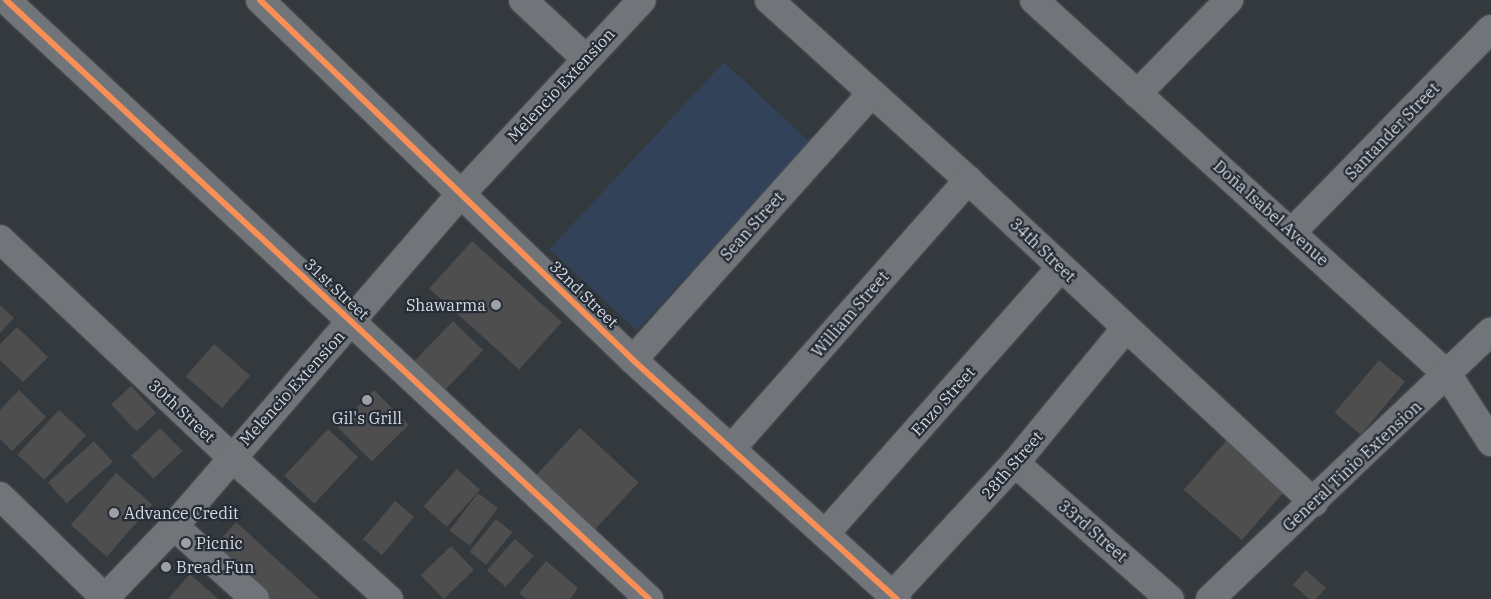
<!DOCTYPE html>
<html>
<head>
<meta charset="utf-8">
<style>
	body { margin:0 }
	#map { position:relative; width:1491px; height:599px; overflow:hidden; background:#34393e; font-family:"IBM Plex Serif",serif }
	div>[style] { position:absolute }
	.green>* { inset:0; background:#314259; transform-origin:0 0 }
	.building>* { inset:0; background:#4e4e4e; transform-origin:0 0 }
	.roads { filter:drop-shadow(0 0 1px #525559) drop-shadow(0 0 1px #525559) }
	.minor>* { height:28px; margin:-14px; padding:0 14px; transform-origin:14px; border-radius:14px; background:#717478 }
	.cycleway>* { height:6px; margin:-3px; padding:0 3px; transform-origin:3px; border-radius:3px; background:#f78f57 }
	.dots>* { width:14px; height:14px; translate:-50% -50%; box-sizing:border-box; border:2px solid #272d37; border-radius:50% }
	span { translate:-50% -50%; white-space:nowrap; text-align:center; line-height:1.15; -webkit-text-stroke:4.5px #272d37; paint-order:stroke }
	.street-label { font-size:16px; color:#d5d9df }
	.poi-label { font-size:16px; color:#d5d9df }
	.right { translate:-100% -50%; text-align:right }
	.left { translate:0 -50%; text-align:left }
</style>
</head>
<body>
<div id="map">
	<div class="green">
		<div style="left:724px;top:62px;width:119px;height:256px;rotate:43deg"></div>
	</div>
	<div class="building">
		<div style="left:472px;top:241px;width:121px;height:64px;rotate:42deg"></div>
		<div style="clip-path:polygon(0 305px,14px 318px,0 333px)"></div>
		<div style="left:453px;top:321px;width:42px;height:66px;rotate:44deg"></div>
		<div style="clip-path:polygon(17px 327px,48px 357px,23px 382px,0 360px,0 344px)"></div>
		<div style="left:214px;top:344px;width:48px;height:43px;rotate:41deg"></div>
		<div style="left:1379px;top:360px;width:34px;height:69px;rotate:40deg"></div>
		<div style="left:131px;top:386px;width:37px;height:27px;rotate:47deg"></div>
		<div style="clip-path:polygon(19px 390px,46px 417px,12px 451px,0 439px,0 410px)"></div>
		<div style="left:374px;top:390px;width:49px;height:52px;rotate:45deg"></div>
		<div style="left:59px;top:410px;width:37px;height:61px;rotate:43deg"></div>
		<div style="left:160px;top:428px;width:32px;height:40px;rotate:46deg"></div>
		<div style="left:580px;top:428px;width:80px;height:69px;rotate:43deg"></div>
		<div style="left:328px;top:429px;width:41px;height:64px;rotate:43deg"></div>
		<div style="left:1227px;top:440px;width:77px;height:66px;rotate:41deg"></div>
		<div style="left:94px;top:441px;width:28px;height:62px;rotate:48deg"></div>
		<div style="left:457px;top:469px;width:31px;height:50px;rotate:42deg"></div>
		<div style="left:116px;top:473px;width:48px;height:69px;rotate:41deg"></div>
		<div style="left:478px;top:493px;width:25px;height:47px;rotate:37deg"></div>
		<div style="left:395px;top:501px;width:25px;height:50px;rotate:40deg"></div>
		<div style="left:496px;top:519px;width:21px;height:42px;rotate:39deg"></div>
		<div style="clip-path:polygon(236px 522px,320px 599px,267px 599px,212px 549px)"></div>
		<div style="left:515px;top:539px;width:25px;height:42px;rotate:42deg"></div>
		<div style="left:451px;top:546px;width:33px;height:42px;rotate:46deg"></div>
		<div style="clip-path:polygon(546px 561px,578px 588px,570px 599px,526px 599px,519px 593px)"></div>
		<div style="clip-path:polygon(1306px 570px,1326px 588px,1316px 599px,1309px 599px,1293px 585px)"></div>
		<div style="clip-path:polygon(190px 574px,218px 599px,168px 599px)"></div>
	</div>
	<div class="roads">
		<div class="minor">
			<div style="left:6px;top:0;width:879px;rotate:42.97deg"></div>
			<div style="left:260px;top:0;width:518px;rotate:43.98deg"></div>
			<div style="left:633px;top:360px;width:356px;rotate:42.2deg"></div>
			<div style="left:523px;top:0;width:85px;rotate:43.1deg"></div>
			<div style="left:769px;top:0;width:268px;rotate:42.1deg"></div>
			<div style="left:968px;top:180px;width:473px;rotate:43deg"></div>
			<div style="left:1034px;top:0;width:559px;rotate:42.17deg"></div>
			<div style="left:1448px;top:375px;width:80px;rotate:57.3deg"></div>
			<div style="left:1137px;top:94px;width:132px;rotate:-45.6deg"></div>
			<div style="left:1292px;top:232px;width:284px;rotate:-45.6deg"></div>
			<div style="left:0;top:239px;width:316px;rotate:43.3deg"></div>
			<div style="left:230px;top:456px;width:214px;rotate:42deg"></div>
			<div style="left:633px;top:360px;width:358px;rotate:-48.2deg"></div>
			<div style="left:731px;top:449px;width:359px;rotate:-48.6deg"></div>
			<div style="left:1015px;top:463px;width:206px;rotate:41.3deg"></div>
			<div style="left:0;top:496px;width:148px;rotate:44.2deg"></div>
			<div style="left:174px;top:526px;width:109px;rotate:42deg"></div>
			<div style="left:825px;top:534px;width:356px;rotate:-48.5deg"></div>
			<div style="left:893px;top:595px;width:180px;rotate:-47.3deg"></div>
			<div style="left:1015px;top:463px;width:173px;rotate:-50.6deg"></div>
			<div style="left:104px;top:599px;width:101px;rotate:-46.2deg"></div>
			<div style="left:174px;top:526px;width:439px;rotate:-49.2deg"></div>
			<div style="left:461px;top:194px;width:265px;rotate:-47deg"></div>
			<div style="left:1210px;top:599px;width:388px;rotate:-43.6deg"></div>
		</div>
	</div>
	<div class="cycleway">
		<div style="left:6px;top:0;width:879px;rotate:42.97deg"></div>
		<div style="left:260px;top:0;width:518px;rotate:43.98deg"></div>
		<div style="left:633px;top:360px;width:356px;rotate:42.2deg"></div>
	</div>
	<div class="dots">
		<div style="left:496px;top:305px;background:#9da1a7"></div>
		<div style="left:367px;top:400px;background:#9da1a7"></div>
		<div style="left:114px;top:513px;background:#9da1a7"></div>
		<div style="left:186px;top:543px;background:#9da1a7"></div>
		<div style="left:166px;top:567px;background:#9da1a7"></div>
	</div>
	<div class="street-label">
		<span style="left:561px;top:85px;rotate:-47deg">Melencio Extension</span>
		<span style="left:1392px;top:131px;rotate:-46deg">Santander Street</span>
		<span style="left:1271px;top:213px;rotate:42deg">Doña Isabel Avenue</span>
		<span style="left:752px;top:226px;rotate:-48deg">Sean Street</span>
		<span style="left:1043px;top:250px;rotate:44deg">34th Street</span>
		<span style="left:337px;top:289px;rotate:43deg">31st Street</span>
		<span style="left:584px;top:294px;rotate:44deg">32nd Street</span>
		<span style="left:850px;top:314px;rotate:-49deg">William Street</span>
		<span style="left:292px;top:388px;rotate:-48deg">Melencio Extension</span>
		<span style="left:943px;top:401px;rotate:-48deg">Enzo Street</span>
		<span style="left:182px;top:411px;rotate:43deg">30th Street</span>
		<span style="left:1012px;top:465px;rotate:-49deg">28th Street</span>
		<span style="left:1352px;top:466px;rotate:-43deg">General Tinio Extension</span>
		<span style="left:1093px;top:531px;rotate:41deg">33rd Street</span>
	</div>
	<div class="poi-label">
		<span class="right" style="left:486px;top:305px">Shawarma</span>
		<span style="left:367px;top:418px">Gil's Grill</span>
		<span class="left" style="left:124px;top:513px">Advance Credit</span>
		<span class="left" style="left:196px;top:543px">Picnic</span>
		<span class="left" style="left:176px;top:567px">Bread Fun</span>
	</div>
</div>
</body>
</html>
